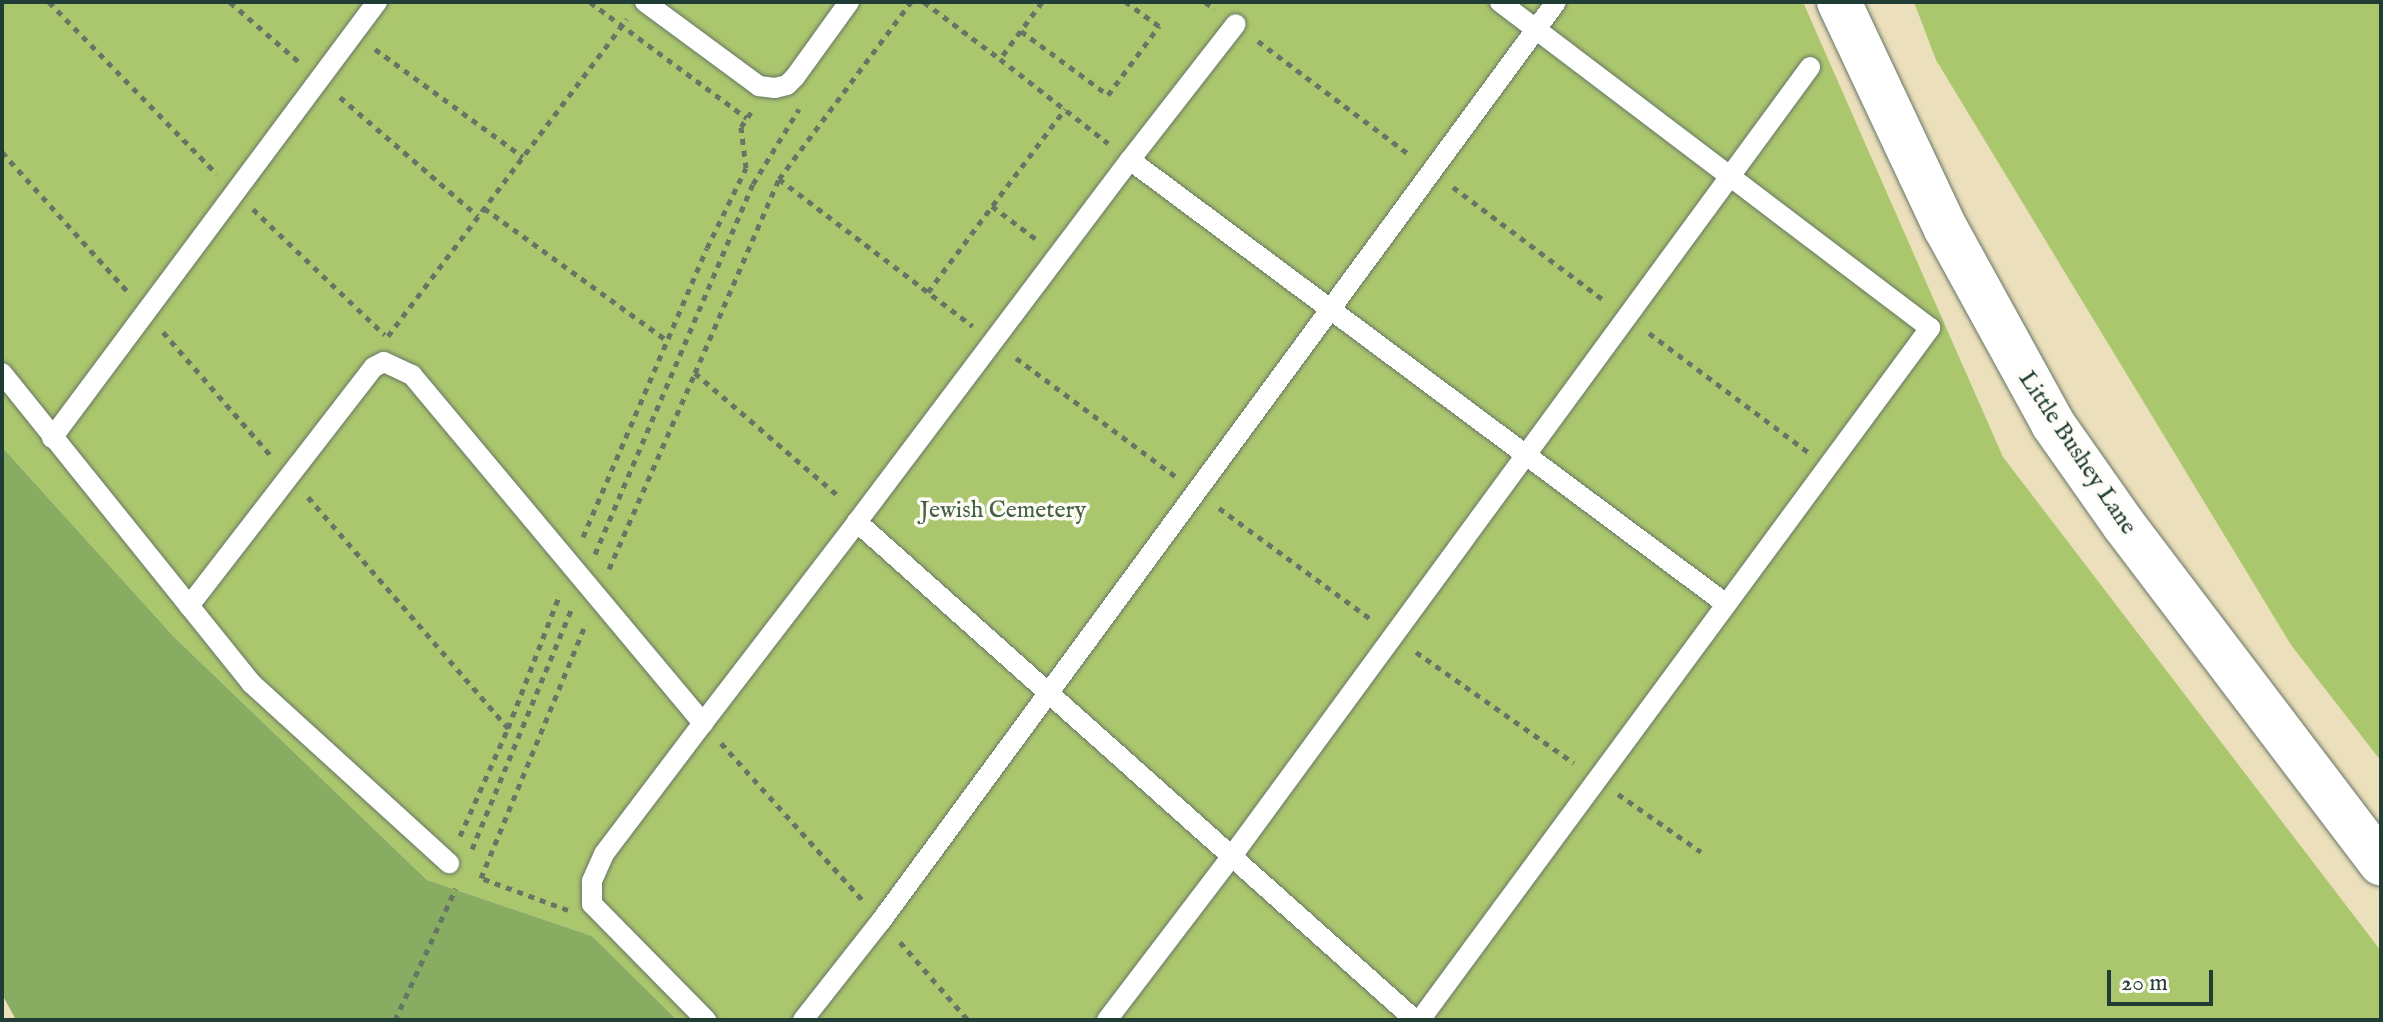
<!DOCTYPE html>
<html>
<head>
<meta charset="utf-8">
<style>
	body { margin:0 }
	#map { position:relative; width:2383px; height:1022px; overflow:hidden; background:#ecdfbc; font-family:"IM FELL English",serif }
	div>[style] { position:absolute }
	.green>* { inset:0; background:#abc76e }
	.forest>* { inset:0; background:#88ac61 }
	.path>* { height:5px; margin-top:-2.5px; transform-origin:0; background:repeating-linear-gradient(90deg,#677664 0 6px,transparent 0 12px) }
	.roads { filter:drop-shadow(0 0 2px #677664) drop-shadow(0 0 2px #677664) }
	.lane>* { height:20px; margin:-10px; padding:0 10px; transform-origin:10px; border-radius:10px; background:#fff }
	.secondary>* { height:44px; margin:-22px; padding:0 22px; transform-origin:22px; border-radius:22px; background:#fff }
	span { translate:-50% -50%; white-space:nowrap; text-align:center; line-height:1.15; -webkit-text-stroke:7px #fdfcf7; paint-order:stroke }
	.street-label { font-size:24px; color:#1f3d34 }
	.park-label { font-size:24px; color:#426042 }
	.frame { position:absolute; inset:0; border:4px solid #1f3d34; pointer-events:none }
	.scale { position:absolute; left:2107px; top:970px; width:106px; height:36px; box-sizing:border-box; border:4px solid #1f3d34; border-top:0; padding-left:10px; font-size:24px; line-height:28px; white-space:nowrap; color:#1f3d34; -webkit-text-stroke:6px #fdfcf7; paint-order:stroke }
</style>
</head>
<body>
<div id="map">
	<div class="green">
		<div style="clip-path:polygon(2px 2px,1803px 2px,2003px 457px,2381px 951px,2381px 1020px,677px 1020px,592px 936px,427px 880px,174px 637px,2px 447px)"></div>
		<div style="clip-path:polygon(1914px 2px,2381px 2px,2381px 761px,2291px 645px,1936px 60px)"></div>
	</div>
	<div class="forest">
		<div style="clip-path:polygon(2px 447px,174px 637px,427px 880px,592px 936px,677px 1020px,16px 1020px,2px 994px)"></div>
	</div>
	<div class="path">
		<div style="left:49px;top:2px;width:240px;rotate:45.7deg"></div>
		<div style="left:230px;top:2px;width:91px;rotate:41deg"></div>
		<div style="left:590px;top:2px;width:195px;rotate:36.5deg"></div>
		<div style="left:924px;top:2px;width:95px;rotate:36.9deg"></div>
		<div style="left:1042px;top:2px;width:71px;rotate:126.4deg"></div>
		<div style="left:1000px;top:59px;width:137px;rotate:37.9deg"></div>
		<div style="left:1205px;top:2px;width:12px;rotate:35deg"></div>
		<div style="left:1021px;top:31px;width:108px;rotate:36.3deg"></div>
		<div style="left:1108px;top:95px;width:86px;rotate:-53.5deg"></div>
		<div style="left:1159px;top:26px;width:41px;rotate:-144deg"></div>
		<div style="left:1258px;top:41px;width:190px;rotate:36.9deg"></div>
		<div style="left:375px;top:49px;width:183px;rotate:36.1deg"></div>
		<div style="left:340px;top:97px;width:182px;rotate:40.8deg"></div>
		<div style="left:2px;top:152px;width:187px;rotate:48deg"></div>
		<div style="left:779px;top:179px;width:221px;rotate:-53.3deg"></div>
		<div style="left:1453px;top:187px;width:190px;rotate:36.9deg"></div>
		<div style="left:992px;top:206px;width:55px;rotate:36.9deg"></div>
		<div style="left:484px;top:208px;width:227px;rotate:35.9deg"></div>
		<div style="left:253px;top:209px;width:182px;rotate:43.7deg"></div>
		<div style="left:928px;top:292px;width:229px;rotate:-53.2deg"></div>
		<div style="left:163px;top:332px;width:166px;rotate:48.9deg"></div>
		<div style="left:1649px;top:333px;width:199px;rotate:36.8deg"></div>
		<div style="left:388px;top:336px;width:397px;rotate:-53deg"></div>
		<div style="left:1016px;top:358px;width:198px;rotate:36.6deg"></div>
		<div style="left:695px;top:373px;width:211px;rotate:-66.6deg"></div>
		<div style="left:779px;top:179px;width:243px;rotate:37.2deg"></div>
		<div style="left:308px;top:497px;width:306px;rotate:49.1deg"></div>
		<div style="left:1219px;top:508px;width:190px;rotate:36.2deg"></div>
		<div style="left:583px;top:537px;width:314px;rotate:-66.8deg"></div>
		<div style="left:707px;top:248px;width:89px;rotate:-64deg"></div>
		<div style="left:746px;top:168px;width:41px;rotate:-97deg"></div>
		<div style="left:741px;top:127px;width:18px;rotate:-56deg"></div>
		<div style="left:595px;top:554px;width:402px;rotate:-66.9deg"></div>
		<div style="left:753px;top:184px;width:88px;rotate:-58.5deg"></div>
		<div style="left:609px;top:569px;width:214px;rotate:-66.3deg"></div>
		<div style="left:695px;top:373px;width:192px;rotate:40.6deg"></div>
		<div style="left:1416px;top:652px;width:193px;rotate:35.1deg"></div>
		<div style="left:721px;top:743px;width:214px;rotate:48deg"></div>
		<div style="left:1618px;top:794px;width:101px;rotate:34.9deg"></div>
		<div style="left:460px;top:836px;width:118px;rotate:-66deg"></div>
		<div style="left:508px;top:728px;width:144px;rotate:-68.8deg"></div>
		<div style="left:472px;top:849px;width:262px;rotate:-67.5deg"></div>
		<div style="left:568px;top:910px;width:93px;rotate:-159.8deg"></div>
		<div style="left:481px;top:878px;width:273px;rotate:-67.6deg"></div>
		<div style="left:900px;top:942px;width:103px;rotate:48.9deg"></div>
		<div style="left:2px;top:1019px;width:1px;rotate:45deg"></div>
		<div style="left:395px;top:1020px;width:145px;rotate:-65.2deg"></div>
	</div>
	<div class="roads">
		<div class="lane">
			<div style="left:645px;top:2px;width:142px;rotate:36.4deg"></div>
			<div style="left:759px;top:86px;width:16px;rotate:7deg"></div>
			<div style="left:775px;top:88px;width:12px;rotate:-14deg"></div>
			<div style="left:787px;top:85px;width:11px;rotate:-45deg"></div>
			<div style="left:795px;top:77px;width:92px;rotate:-54.2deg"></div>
			<div style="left:1130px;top:160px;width:172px;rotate:-52.1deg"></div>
			<div style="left:2px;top:373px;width:398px;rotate:51.2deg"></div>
			<div style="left:251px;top:683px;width:268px;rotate:42.3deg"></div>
			<div style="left:52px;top:438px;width:544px;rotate:-53.3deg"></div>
			<div style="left:857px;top:522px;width:453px;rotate:-53deg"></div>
			<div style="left:1130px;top:160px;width:743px;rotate:36.68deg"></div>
			<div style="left:189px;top:606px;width:302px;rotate:-52.3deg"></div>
			<div style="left:374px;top:367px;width:11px;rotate:-27deg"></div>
			<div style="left:384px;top:362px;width:31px;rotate:25deg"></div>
			<div style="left:412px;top:375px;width:454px;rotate:50.1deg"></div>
			<div style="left:703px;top:723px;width:164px;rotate:127.1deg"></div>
			<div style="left:604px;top:854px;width:30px;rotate:114deg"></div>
			<div style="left:592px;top:881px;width:23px;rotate:90deg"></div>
			<div style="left:592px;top:904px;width:163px;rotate:45.5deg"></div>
			<div style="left:703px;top:723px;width:253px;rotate:-52.5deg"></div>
			<div style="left:857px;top:522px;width:748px;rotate:41.75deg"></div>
			<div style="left:803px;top:1020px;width:126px;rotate:-51.8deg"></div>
			<div style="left:881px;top:921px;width:1140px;rotate:-53.7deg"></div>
			<div style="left:1107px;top:1020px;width:206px;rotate:-52.7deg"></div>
			<div style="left:1232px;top:856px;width:978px;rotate:-53.77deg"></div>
			<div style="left:1420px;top:1020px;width:860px;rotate:-53.61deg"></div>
			<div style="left:1930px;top:328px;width:540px;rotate:-142.83deg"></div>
		</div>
		<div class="secondary">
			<div style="left:1839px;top:2px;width:251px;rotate:64.8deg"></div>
			<div style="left:1946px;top:229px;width:222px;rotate:61.2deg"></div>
			<div style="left:2053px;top:424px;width:123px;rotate:54.9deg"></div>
			<div style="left:2124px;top:525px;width:425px;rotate:52.8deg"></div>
		</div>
	</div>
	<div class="street-label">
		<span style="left:2077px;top:453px;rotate:56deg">Little Bushey Lane</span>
	</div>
	<div class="park-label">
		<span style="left:1003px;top:511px">Jewish Cemetery</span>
	</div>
	<div class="frame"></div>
	<div class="scale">20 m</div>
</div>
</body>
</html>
